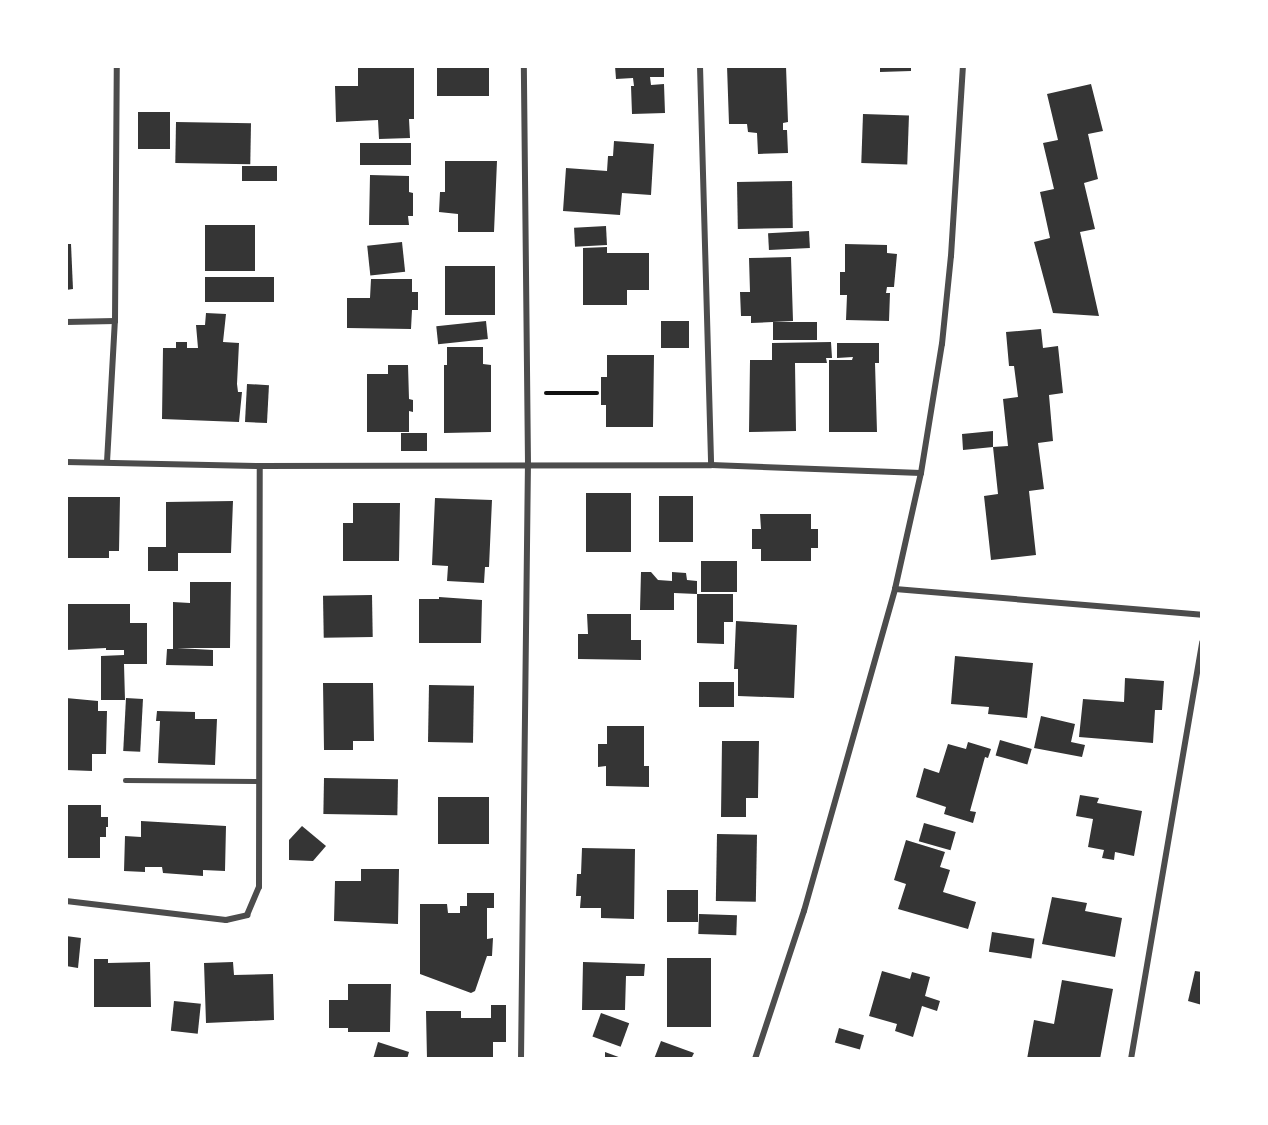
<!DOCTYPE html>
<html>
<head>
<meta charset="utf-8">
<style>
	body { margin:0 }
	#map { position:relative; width:1268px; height:1125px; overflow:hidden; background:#fff; font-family:"Varela Round",sans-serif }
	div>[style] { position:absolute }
	.building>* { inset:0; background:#353535; transform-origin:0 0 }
	.path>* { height:4px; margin:-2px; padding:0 2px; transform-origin:2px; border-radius:2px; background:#111 }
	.service>* { height:4.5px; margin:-2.25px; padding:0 2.25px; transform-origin:2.25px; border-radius:2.25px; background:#4c4c4c }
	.minor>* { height:6px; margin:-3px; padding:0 3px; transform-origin:3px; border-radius:3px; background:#4c4c4c }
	span { translate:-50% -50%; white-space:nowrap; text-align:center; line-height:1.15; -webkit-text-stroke:6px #fff; paint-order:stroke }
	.frame { position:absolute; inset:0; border:68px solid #fff; pointer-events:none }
</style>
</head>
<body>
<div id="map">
	<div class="building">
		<div style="clip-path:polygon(358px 66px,414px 66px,414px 119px,409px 119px,410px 138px,379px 139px,378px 120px,336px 122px,335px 86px,358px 86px)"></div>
		<div style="left:437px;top:66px;width:52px;height:30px"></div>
		<div style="clip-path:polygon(615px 66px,664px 66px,664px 77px,650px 77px,651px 85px,664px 84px,665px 113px,632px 114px,631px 86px,634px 86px,633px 78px,616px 79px)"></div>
		<div style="clip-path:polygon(727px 66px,786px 66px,788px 122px,783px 123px,783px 130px,787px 130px,788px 153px,758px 154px,757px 133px,748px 132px,747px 124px,729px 124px)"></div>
		<div style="clip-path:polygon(880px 66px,911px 66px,911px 71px,880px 72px)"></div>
		<div style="clip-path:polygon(1091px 84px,1103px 131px,1088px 134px,1098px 179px,1084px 183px,1095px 229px,1080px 232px,1099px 316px,1053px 313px,1034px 242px,1050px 238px,1040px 192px,1054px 189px,1043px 143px,1058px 140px,1047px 94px)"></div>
		<div style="left:138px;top:112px;width:32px;height:37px"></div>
		<div style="left:863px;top:114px;width:46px;height:49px;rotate:2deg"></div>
		<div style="left:176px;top:122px;width:75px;height:41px;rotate:1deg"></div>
		<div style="clip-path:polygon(614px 141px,654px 144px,651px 195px,622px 193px,620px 215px,563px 211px,566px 168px,607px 171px,608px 156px,613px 156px)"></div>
		<div style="left:360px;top:143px;width:51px;height:22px"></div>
		<div style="clip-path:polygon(445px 161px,497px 161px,494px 232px,458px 232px,458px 214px,439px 212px,440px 192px,445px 192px)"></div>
		<div style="left:242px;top:166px;width:35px;height:15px"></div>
		<div style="clip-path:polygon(370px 175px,409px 176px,409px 192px,413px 193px,413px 216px,408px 216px,409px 225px,369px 225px)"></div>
		<div style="left:792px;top:181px;width:47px;height:55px;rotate:89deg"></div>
		<div style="left:205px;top:225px;width:50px;height:46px"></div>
		<div style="left:606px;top:226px;width:19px;height:32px;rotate:87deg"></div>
		<div style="left:809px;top:231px;width:17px;height:41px;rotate:87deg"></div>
		<div style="left:402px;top:242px;width:30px;height:35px;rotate:84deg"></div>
		<div style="clip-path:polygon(66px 244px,71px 244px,73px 289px,66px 290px)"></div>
		<div style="clip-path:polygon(845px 244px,887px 245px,887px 253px,897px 254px,894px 287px,887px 287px,886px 293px,890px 293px,889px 321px,846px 320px,847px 295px,840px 295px,840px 272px,845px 272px)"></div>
		<div style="clip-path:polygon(607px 247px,607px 253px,649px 253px,649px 290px,627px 290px,627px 305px,583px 305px,583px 248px)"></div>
		<div style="clip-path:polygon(791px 257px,793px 321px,751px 323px,751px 316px,741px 316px,740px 292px,750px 292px,749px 258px)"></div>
		<div style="left:445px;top:266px;width:50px;height:49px"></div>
		<div style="left:274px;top:277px;width:25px;height:69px;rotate:90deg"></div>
		<div style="clip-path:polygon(371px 279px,412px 279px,412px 292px,418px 292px,418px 310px,412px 310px,411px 329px,347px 328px,347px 298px,370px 298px)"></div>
		<div style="clip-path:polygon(206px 313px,226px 314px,223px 342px,239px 343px,237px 384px,238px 392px,242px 392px,239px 422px,162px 419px,163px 348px,176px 348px,176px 342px,187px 342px,187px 348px,198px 348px,196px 325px,205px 325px)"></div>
		<div style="left:486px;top:321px;width:18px;height:50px;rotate:84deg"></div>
		<div style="left:689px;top:321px;width:27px;height:28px;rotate:90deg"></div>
		<div style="left:817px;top:322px;width:18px;height:44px;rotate:90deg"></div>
		<div style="clip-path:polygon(1041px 329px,1043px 348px,1058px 346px,1063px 393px,1049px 395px,1053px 441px,1038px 443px,1044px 489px,1029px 491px,1036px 555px,991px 560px,984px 496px,998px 494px,993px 447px,963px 450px,962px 434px,993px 431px,993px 447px,1008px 446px,1003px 399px,1018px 397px,1014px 366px,1009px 366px,1006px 332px)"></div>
		<div style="clip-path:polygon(831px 342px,832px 358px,826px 358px,827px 363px,795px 363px,796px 431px,749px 432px,750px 360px,772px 360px,772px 343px)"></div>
		<div style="clip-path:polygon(837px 343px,879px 343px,879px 363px,875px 363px,877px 432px,829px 432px,829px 360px,852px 360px,853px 357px,837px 358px)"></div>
		<div style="clip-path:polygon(447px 347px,483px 347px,483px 364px,491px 365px,491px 432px,444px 433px,444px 365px,447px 365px)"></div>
		<div style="clip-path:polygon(607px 355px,654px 355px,653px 427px,606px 427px,606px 405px,601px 405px,601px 377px,607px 377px)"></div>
		<div style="clip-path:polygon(388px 365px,408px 365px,409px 399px,413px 400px,413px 412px,409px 411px,409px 432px,367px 432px,367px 374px,388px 374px)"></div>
		<div style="left:247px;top:384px;width:22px;height:38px;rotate:3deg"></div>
		<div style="left:401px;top:433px;width:26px;height:18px"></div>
		<div style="left:631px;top:493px;width:59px;height:45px;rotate:90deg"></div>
		<div style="left:659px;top:496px;width:34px;height:46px"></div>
		<div style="clip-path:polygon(66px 497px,120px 497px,119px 551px,109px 551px,109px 558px,66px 558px)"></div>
		<div style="clip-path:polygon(435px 498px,492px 500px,489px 567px,485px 567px,484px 583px,447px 581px,448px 566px,432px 565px)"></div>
		<div style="clip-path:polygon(233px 501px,231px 553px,178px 553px,178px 571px,148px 571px,148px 547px,166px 547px,166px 502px)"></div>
		<div style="clip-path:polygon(353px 503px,400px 503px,399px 561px,343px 561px,343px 523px,353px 523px)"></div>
		<div style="clip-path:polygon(760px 514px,811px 514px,811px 529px,818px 529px,818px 548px,811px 548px,811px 561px,761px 561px,761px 549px,752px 549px,752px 529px,761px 529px)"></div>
		<div style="left:701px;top:561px;width:36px;height:31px"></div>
		<div style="clip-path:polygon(641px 572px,651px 572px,658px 580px,672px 581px,672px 572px,686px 573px,687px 580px,697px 581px,697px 594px,674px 593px,674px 610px,640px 610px)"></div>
		<div style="clip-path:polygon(190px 582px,231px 582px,230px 648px,177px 648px,213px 650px,213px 666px,166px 665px,167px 649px,173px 649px,173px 602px,190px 603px)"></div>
		<div style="clip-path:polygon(697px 594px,733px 594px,733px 622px,724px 622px,724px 644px,697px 643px)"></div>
		<div style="left:372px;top:595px;width:42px;height:49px;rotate:89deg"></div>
		<div style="clip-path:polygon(439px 597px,482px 600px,481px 643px,419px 643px,419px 599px,439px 599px)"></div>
		<div style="clip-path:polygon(66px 604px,130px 604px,130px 623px,147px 623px,147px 664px,124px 664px,125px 700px,101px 700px,101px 656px,124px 655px,124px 650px,106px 650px,106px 648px,66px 650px)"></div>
		<div style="clip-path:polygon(587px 614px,631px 614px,631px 640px,641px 640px,641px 660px,578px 659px,578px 634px,588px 634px)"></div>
		<div style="clip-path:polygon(736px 621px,797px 625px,794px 698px,738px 696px,738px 669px,734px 669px)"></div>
		<div style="clip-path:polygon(955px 656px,1033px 663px,1027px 718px,988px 714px,989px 707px,951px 704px)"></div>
		<div style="clip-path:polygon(1125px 678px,1164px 681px,1162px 710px,1155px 710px,1153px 743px,1079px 737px,1083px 699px,1124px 702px)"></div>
		<div style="left:699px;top:682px;width:35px;height:25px"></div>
		<div style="clip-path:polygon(323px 683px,373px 683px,374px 741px,353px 741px,353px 750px,324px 750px)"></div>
		<div style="left:429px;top:685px;width:45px;height:57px;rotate:1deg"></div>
		<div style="clip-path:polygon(66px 698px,98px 701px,98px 711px,107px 711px,106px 754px,92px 754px,92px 771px,66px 770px)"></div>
		<div style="left:126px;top:698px;width:17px;height:53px;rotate:3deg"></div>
		<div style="clip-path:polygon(157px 711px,195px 712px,195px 719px,217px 719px,215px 765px,158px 763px,160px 721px,156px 721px)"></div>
		<div style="clip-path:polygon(1041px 716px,1075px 724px,1071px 742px,1085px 745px,1082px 757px,1034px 748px)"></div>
		<div style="clip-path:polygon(607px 726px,644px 726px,644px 766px,649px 766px,649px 787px,606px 786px,606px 766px,598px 767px,598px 744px,607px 744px)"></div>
		<div style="left:1000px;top:740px;width:33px;height:16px;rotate:16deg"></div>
		<div style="clip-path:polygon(722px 741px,759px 741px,758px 798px,746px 798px,746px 817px,721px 817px)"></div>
		<div style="clip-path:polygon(968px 742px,991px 749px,988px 758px,985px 757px,970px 811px,976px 812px,973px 823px,944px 814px,946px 807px,916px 797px,924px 768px,939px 773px,948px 744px,966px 749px)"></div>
		<div style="left:324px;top:778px;width:74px;height:36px;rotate:1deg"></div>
		<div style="clip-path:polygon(1080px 795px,1099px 798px,1097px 803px,1142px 811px,1134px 856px,1115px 852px,1114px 860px,1102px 858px,1104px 850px,1088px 847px,1093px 819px,1076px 816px)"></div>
		<div style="left:438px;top:797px;width:51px;height:47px"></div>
		<div style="clip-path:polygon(66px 805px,101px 805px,101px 817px,108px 817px,108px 827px,106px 827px,106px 837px,100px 837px,100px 858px,66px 858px)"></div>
		<div style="clip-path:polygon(141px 821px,226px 826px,225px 871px,203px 870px,203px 876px,163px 873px,162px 867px,145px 867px,145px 872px,124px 871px,125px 836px,141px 837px)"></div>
		<div style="left:924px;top:823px;width:33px;height:19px;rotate:16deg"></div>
		<div style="clip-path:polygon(302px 826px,326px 846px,313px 861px,289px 860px,289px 840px)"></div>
		<div style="left:717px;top:834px;width:40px;height:67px;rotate:1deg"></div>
		<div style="clip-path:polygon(906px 840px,945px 852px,940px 867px,950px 870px,943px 892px,976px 902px,968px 929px,898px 909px,906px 884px,894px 880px)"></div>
		<div style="clip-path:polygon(582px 848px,635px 849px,634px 919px,601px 918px,601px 908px,580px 908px,581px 896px,576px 896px,577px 874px,581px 874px)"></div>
		<div style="clip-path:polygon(361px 869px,399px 869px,398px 924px,334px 921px,335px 881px,361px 881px)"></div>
		<div style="left:667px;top:890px;width:31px;height:32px"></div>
		<div style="clip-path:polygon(467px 893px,494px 893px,494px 908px,487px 908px,487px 939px,493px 938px,492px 956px,487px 956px,475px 991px,471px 993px,420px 974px,420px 904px,447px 904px,448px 913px,460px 913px,460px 906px,467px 906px)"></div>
		<div style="clip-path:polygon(1052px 897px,1087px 903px,1085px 911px,1122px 918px,1115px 957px,1042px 944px)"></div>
		<div style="left:699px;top:914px;width:38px;height:20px;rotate:2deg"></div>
		<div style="left:992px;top:932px;width:43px;height:20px;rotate:9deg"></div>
		<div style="clip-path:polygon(66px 936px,81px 938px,78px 968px,66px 966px)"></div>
		<div style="left:667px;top:958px;width:44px;height:69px"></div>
		<div style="clip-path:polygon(94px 959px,108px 959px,108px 963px,150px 962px,151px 1007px,94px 1007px)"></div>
		<div style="clip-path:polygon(233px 962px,234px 975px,273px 974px,274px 1020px,206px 1023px,204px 963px)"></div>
		<div style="clip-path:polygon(583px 962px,645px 964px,644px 976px,626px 976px,625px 1010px,582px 1010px)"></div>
		<div style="clip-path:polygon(882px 971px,910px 979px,912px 972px,930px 977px,925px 996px,940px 1001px,937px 1011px,922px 1006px,913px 1037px,895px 1031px,897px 1024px,869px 1016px)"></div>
		<div style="clip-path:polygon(1195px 971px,1202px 972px,1202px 1005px,1188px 1001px)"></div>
		<div style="clip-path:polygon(1062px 980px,1113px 989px,1100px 1059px,1027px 1059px,1034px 1020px,1054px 1024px)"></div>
		<div style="clip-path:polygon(348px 984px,391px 984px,390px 1032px,348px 1032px,348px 1028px,329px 1028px,329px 1000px,348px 1000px)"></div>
		<div style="left:174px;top:1001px;width:27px;height:30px;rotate:6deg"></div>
		<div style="clip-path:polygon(491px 1005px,506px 1005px,506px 1042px,493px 1042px,493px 1059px,427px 1059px,426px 1011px,461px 1011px,461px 1018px,491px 1018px)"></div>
		<div style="left:601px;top:1013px;width:30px;height:25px;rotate:20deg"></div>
		<div style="left:839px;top:1028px;width:26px;height:15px;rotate:16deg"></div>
		<div style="clip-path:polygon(661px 1041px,694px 1053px,691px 1059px,654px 1059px)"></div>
		<div style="clip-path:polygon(378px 1042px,409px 1052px,407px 1059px,373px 1059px)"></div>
		<div style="clip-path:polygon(605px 1052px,624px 1059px,605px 1059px)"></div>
	</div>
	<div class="path">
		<div style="left:546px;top:393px;width:51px"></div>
	</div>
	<div class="service">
		<div style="left:125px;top:780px;width:133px;rotate:0.4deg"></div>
	</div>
	<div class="minor">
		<div style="left:700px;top:66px;width:399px;rotate:88.4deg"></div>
		<div style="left:66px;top:322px;width:49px;rotate:-1.2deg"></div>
		<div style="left:66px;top:462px;width:194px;rotate:1.2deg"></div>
		<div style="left:260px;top:466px;width:451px;rotate:-0.1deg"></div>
		<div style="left:711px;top:465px;width:210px;rotate:2.2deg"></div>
		<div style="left:107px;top:462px;width:141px;rotate:-86.8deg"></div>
		<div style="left:115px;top:321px;width:255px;rotate:-89.6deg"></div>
		<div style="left:895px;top:589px;width:308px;rotate:4.8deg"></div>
		<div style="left:66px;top:901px;width:161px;rotate:6.8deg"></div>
		<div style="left:226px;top:920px;width:22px;rotate:-13deg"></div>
		<div style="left:247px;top:915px;width:30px;rotate:-67deg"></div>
		<div style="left:259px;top:887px;width:421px;rotate:-89.9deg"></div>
		<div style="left:521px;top:1059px;width:595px;rotate:-89.33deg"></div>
		<div style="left:528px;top:464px;width:398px;rotate:-90.6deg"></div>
		<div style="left:755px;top:1059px;width:156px;rotate:-71.7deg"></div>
		<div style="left:804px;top:911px;width:335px;rotate:-74.2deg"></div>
		<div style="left:895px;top:589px;width:119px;rotate:-77.4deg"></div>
		<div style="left:921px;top:473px;width:131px;rotate:-80.8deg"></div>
		<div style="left:942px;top:344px;width:88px;rotate:-84.2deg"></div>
		<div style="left:951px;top:256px;width:190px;rotate:-86.4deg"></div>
		<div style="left:1131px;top:1059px;width:423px;rotate:-80.3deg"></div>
	</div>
	<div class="frame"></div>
</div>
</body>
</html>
